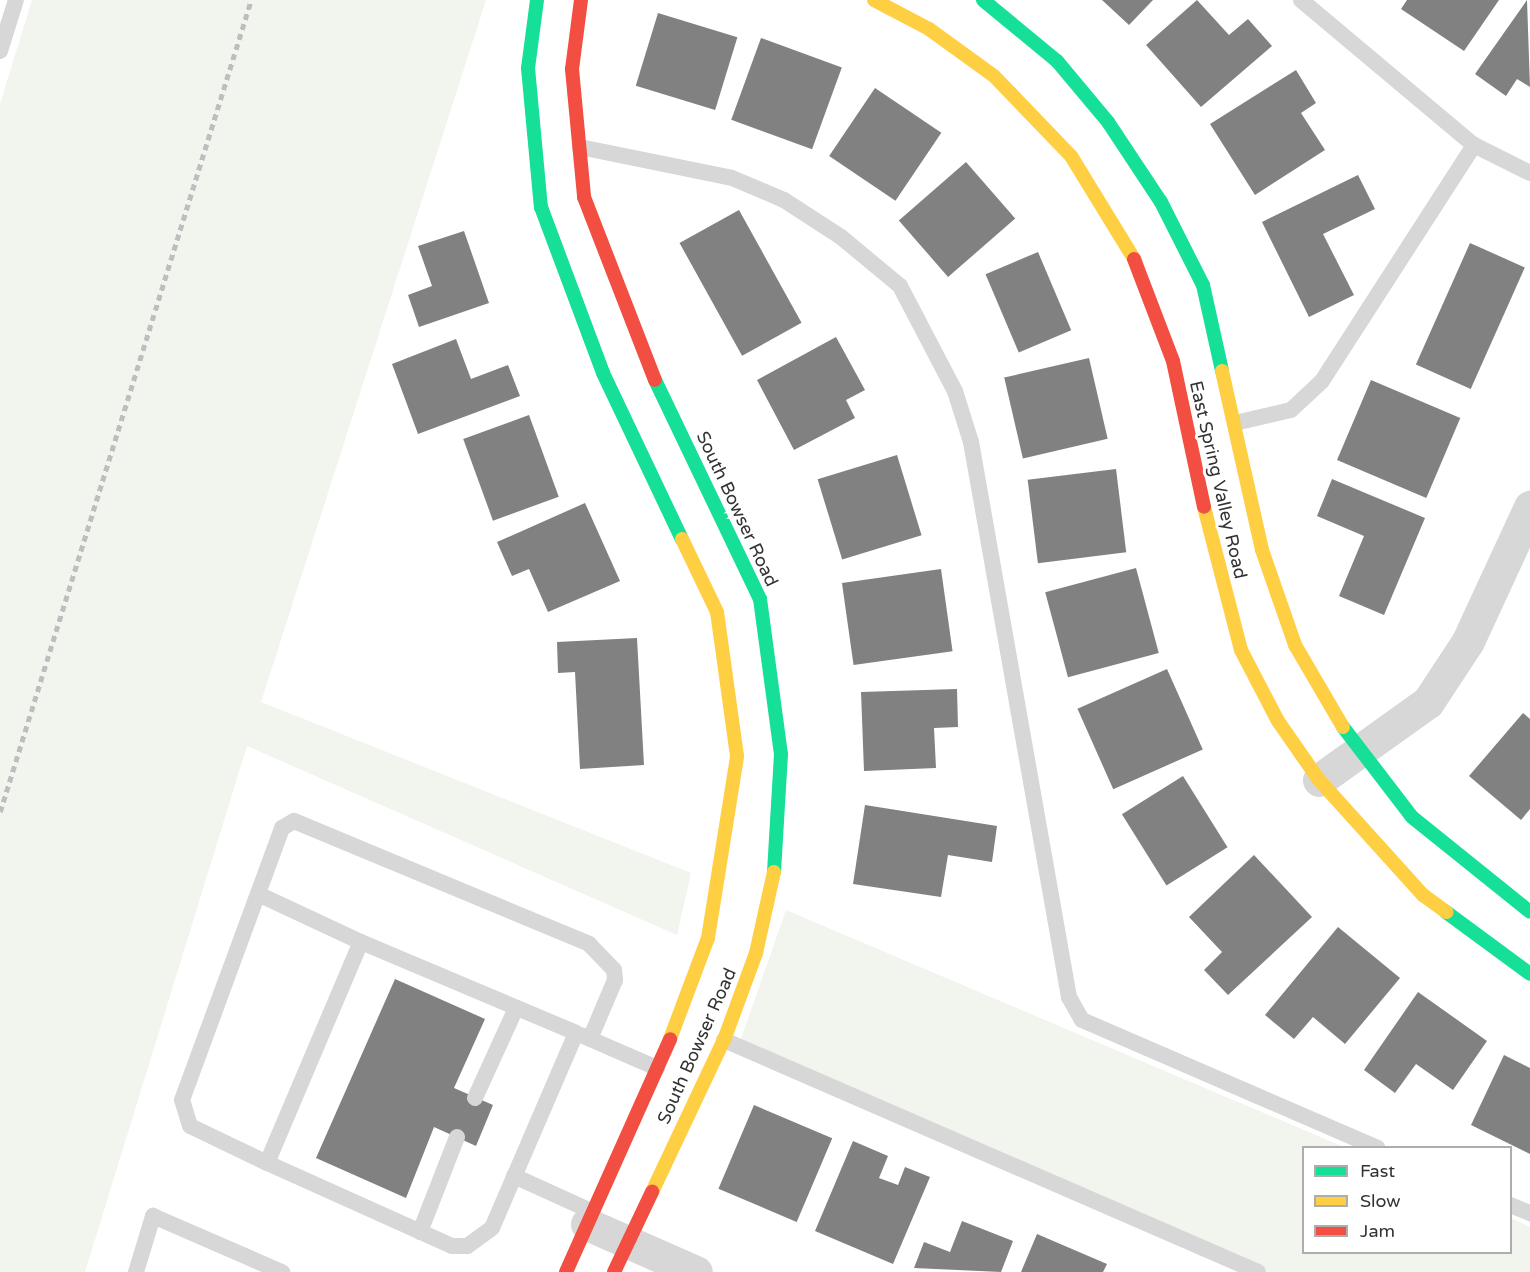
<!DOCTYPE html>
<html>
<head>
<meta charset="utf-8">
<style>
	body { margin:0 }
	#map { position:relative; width:1530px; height:1272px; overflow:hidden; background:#fff; font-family:"Varela Round",sans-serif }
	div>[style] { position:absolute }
	.green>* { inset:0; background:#f1f5ed }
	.building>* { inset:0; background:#818181; transform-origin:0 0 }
	.lane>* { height:16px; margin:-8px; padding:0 8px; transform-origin:8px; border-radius:8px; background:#d7d7d7 }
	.street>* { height:33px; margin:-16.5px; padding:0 16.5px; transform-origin:16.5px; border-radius:16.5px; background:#d7d7d7 }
	.fast>* { height:14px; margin:-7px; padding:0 7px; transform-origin:7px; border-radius:7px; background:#16e098 }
	.slow>* { height:14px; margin:-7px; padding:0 7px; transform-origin:7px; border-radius:7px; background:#ffcf43 }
	.jam>* { height:14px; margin:-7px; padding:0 7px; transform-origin:7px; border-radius:7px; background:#f24e42 }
	.rail>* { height:4.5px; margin-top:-2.25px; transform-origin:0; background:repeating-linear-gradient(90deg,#bebebe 0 6px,transparent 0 10.5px) }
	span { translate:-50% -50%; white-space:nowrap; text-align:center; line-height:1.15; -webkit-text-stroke:6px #fff; paint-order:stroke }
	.street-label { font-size:18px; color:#333 }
	.legend { position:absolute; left:1302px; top:1146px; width:210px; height:108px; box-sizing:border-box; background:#fff; border:2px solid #adadad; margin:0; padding:8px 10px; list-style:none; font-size:18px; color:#333 }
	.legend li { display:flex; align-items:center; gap:12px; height:30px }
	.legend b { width:30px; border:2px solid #adadad }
</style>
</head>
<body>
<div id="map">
	<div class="green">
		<div style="clip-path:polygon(32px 0,486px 0,261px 702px,691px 873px,677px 935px,247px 746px,85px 1272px,0 1272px,0 104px)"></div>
		<div style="clip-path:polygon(786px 910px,1344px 1147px,1304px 1148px,1304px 1252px,1510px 1252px,1511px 1218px,1530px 1227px,1530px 1272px,1262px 1272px,738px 1047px)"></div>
	</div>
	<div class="building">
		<div style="clip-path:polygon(1102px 0,1153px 0,1129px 25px)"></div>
		<div style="clip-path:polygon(1197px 0,1229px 35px,1248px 19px,1272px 46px,1201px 107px,1146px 45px)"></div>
		<div style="clip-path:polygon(1407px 0,1499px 0,1464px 51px,1401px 9px)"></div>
		<div style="clip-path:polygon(1527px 0,1530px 87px,1517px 79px,1506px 96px,1475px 74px)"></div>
		<div style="left:658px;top:13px;width:83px;height:76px;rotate:17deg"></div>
		<div style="left:761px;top:38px;width:86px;height:87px;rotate:20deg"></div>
		<div style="clip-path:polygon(1296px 70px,1316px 103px,1301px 113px,1325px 150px,1255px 195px,1210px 124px)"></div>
		<div style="left:875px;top:88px;width:80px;height:82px;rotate:34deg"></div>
		<div style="left:966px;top:162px;width:75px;height:89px;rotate:49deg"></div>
		<div style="clip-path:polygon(1358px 175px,1375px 209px,1323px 234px,1354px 295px,1309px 317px,1262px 222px)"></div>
		<div style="left:739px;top:210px;width:129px;height:68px;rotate:61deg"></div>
		<div style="clip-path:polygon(464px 231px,489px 303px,419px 327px,408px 295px,432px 286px,418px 246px)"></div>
		<div style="left:1470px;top:243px;width:60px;height:133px;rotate:24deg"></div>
		<div style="left:1038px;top:252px;width:85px;height:57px;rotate:67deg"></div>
		<div style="clip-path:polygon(836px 337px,865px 390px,846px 400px,855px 418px,794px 450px,757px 380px)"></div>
		<div style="clip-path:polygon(456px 339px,471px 379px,508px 365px,520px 396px,418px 434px,392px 364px)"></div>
		<div style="left:1089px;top:358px;width:83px;height:87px;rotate:77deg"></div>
		<div style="left:1371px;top:380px;width:97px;height:87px;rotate:23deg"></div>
		<div style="left:529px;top:415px;width:87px;height:70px;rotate:70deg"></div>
		<div style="left:897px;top:455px;width:84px;height:83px;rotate:73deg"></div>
		<div style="left:1116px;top:469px;width:84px;height:89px;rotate:83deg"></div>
		<div style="clip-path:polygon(1332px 479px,1425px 518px,1384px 615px,1339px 596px,1364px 536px,1317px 516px)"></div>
		<div style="clip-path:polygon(585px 503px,620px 581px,548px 612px,529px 569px,512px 576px,497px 542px)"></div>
		<div style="left:1136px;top:568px;width:88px;height:94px;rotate:75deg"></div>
		<div style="left:941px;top:569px;width:83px;height:100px;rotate:82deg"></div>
		<div style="clip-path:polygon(637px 638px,644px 765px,580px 769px,575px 672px,558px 673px,557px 642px)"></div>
		<div style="left:1167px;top:669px;width:88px;height:98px;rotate:66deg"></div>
		<div style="clip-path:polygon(957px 689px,958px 727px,934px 728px,936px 768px,864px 771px,861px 692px)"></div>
		<div style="clip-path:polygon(1523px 713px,1530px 719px,1530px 809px,1521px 820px,1469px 776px)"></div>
		<div style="left:1183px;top:776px;width:84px;height:72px;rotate:58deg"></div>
		<div style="clip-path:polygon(865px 805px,997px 826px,992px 862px,948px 855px,941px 897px,853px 884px)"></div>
		<div style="clip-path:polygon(1254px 855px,1312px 917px,1228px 995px,1204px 970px,1222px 952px,1189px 917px)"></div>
		<div style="clip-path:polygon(1338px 927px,1400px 978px,1345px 1044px,1313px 1017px,1294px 1039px,1265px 1015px)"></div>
		<div style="clip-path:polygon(395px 979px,485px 1019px,454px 1088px,493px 1105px,476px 1146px,434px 1127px,406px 1198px,316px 1158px)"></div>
		<div style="clip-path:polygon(1418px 992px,1487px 1041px,1453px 1090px,1416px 1064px,1395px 1093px,1364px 1070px)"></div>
		<div style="clip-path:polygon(1504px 1055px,1530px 1068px,1530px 1154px,1471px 1125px)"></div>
		<div style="left:754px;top:1105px;width:85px;height:91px;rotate:23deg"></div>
		<div style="clip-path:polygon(853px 1141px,888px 1156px,879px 1178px,898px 1185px,905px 1167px,930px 1177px,893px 1264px,815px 1231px)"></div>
		<div style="clip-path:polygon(962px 1221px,1013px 1241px,1001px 1272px,914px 1268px,924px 1242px,950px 1252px)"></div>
		<div style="clip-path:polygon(1037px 1234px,1107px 1264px,1103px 1272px,1021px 1272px)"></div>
	</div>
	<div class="lane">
		<div style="left:1301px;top:0;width:226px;rotate:40deg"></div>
		<div style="left:1474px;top:145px;width:63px;rotate:26.6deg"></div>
		<div style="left:0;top:51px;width:53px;rotate:-72.6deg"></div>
		<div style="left:580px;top:147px;width:155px;rotate:11.5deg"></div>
		<div style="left:732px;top:178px;width:56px;rotate:22.9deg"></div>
		<div style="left:784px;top:200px;width:68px;rotate:33deg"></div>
		<div style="left:841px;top:237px;width:77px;rotate:39.7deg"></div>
		<div style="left:900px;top:286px;width:119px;rotate:62.4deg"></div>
		<div style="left:955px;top:391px;width:53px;rotate:72.6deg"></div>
		<div style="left:971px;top:442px;width:564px;rotate:79.99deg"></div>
		<div style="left:1069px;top:997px;width:26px;rotate:61deg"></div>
		<div style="left:1082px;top:1020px;width:322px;rotate:23.4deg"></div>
		<div style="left:1235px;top:423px;width:57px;rotate:-13.1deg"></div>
		<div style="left:1291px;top:410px;width:42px;rotate:-43.1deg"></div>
		<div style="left:1322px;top:381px;width:281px;rotate:-57.2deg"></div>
		<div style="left:258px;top:894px;width:114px;rotate:25deg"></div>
		<div style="left:361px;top:942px;width:233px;rotate:22.9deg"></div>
		<div style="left:576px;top:1033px;width:212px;rotate:113.3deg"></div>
		<div style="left:492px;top:1228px;width:31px;rotate:144deg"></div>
		<div style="left:467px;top:1246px;width:15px;rotate:180deg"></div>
		<div style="left:452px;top:1246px;width:203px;rotate:-155.8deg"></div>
		<div style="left:267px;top:1163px;width:240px;rotate:-67deg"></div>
		<div style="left:581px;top:1035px;width:83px;rotate:23.5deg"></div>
		<div style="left:724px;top:1040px;width:582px;rotate:23.48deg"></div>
		<div style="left:475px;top:1098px;width:99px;rotate:-65.5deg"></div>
		<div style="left:267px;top:1163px;width:85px;rotate:-154.3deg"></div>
		<div style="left:190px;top:1126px;width:27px;rotate:-107deg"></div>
		<div style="left:182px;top:1100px;width:290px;rotate:-69.8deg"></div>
		<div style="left:282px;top:828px;width:14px;rotate:-30deg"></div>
		<div style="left:294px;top:821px;width:320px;rotate:22.6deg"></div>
		<div style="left:589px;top:944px;width:36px;rotate:46deg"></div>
		<div style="left:614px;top:970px;width:10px;rotate:84deg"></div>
		<div style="left:615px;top:980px;width:64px;rotate:113deg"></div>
		<div style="left:514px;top:1176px;width:87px;rotate:24.5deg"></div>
		<div style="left:1510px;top:1205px;width:22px;rotate:22deg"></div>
		<div style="left:420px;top:1232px;width:102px;rotate:-68.7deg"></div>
		<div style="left:136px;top:1272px;width:59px;rotate:-73.1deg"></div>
		<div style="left:153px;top:1216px;width:141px;rotate:23.5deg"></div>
	</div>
	<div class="street">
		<div style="left:1319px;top:780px;width:134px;rotate:-35.6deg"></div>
		<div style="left:1428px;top:702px;width:73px;rotate:-56.7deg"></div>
		<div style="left:1468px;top:641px;width:148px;rotate:-65.2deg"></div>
		<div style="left:587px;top:1224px;width:119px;rotate:23.8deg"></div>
	</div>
	<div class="fast">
		<div style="left:537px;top:0;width:69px;rotate:97.5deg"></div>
		<div style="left:528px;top:68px;width:140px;rotate:84.7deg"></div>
		<div style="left:541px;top:207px;width:177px;rotate:69.5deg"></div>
		<div style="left:603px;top:373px;width:184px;rotate:64.6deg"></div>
		<div style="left:983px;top:0;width:96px;rotate:39.5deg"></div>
		<div style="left:1057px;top:61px;width:80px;rotate:50.1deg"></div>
		<div style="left:1108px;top:122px;width:96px;rotate:56.5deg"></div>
		<div style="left:1161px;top:202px;width:93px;rotate:63.2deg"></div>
		<div style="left:1203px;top:285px;width:88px;rotate:77.5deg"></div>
		<div style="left:655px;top:380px;width:243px;rotate:64.4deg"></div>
		<div style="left:760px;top:599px;width:156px;rotate:82.3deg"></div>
		<div style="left:781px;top:754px;width:118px;rotate:93.4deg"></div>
		<div style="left:1343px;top:727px;width:113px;rotate:52.5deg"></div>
		<div style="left:1412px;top:817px;width:151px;rotate:38.8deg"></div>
		<div style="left:1446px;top:912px;width:104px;rotate:36.4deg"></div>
	</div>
	<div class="slow">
		<div style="left:874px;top:0;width:62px;rotate:27.8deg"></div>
		<div style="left:929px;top:29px;width:80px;rotate:35.9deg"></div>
		<div style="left:994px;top:76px;width:111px;rotate:46.1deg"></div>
		<div style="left:1071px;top:156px;width:121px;rotate:58.5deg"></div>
		<div style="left:1222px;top:371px;width:183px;rotate:77.4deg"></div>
		<div style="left:1262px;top:550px;width:101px;rotate:70.8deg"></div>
		<div style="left:1295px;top:645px;width:95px;rotate:59.7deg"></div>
		<div style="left:1204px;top:507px;width:148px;rotate:75.5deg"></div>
		<div style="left:1241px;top:650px;width:80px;rotate:62.5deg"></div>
		<div style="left:1278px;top:721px;width:72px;rotate:55.2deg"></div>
		<div style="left:1319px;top:780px;width:155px;rotate:47.9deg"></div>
		<div style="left:1423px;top:895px;width:29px;rotate:36deg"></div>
		<div style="left:670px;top:1039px;width:108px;rotate:-69.4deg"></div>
		<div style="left:708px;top:938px;width:184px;rotate:-80.9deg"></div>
		<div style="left:737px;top:756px;width:145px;rotate:-97.9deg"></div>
		<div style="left:717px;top:612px;width:81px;rotate:-115.6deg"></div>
		<div style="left:652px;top:1192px;width:168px;rotate:-64.7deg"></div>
		<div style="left:724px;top:1040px;width:93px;rotate:-69.8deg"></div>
		<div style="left:756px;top:953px;width:83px;rotate:-77.5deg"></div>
	</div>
	<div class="jam">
		<div style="left:581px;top:0;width:70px;rotate:97.4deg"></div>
		<div style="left:572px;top:69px;width:129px;rotate:84.6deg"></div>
		<div style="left:584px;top:197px;width:196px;rotate:68.8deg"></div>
		<div style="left:1134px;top:259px;width:109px;rotate:69.1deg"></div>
		<div style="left:1173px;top:361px;width:149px;rotate:78deg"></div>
		<div style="left:566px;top:1272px;width:255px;rotate:-65.9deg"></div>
		<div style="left:614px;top:1272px;width:89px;rotate:-64.6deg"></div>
	</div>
	<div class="rail">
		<div style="left:0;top:812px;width:850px;rotate:-72.82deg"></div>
	</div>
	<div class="street-label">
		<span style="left:1218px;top:480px;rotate:77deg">East Spring Valley Road</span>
		<span style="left:737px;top:509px;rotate:65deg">South Bowser Road</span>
		<span style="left:697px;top:1046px;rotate:-66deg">South Bowser Road</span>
	</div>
	<ul class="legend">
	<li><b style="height:8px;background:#16e098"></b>Fast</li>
	<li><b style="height:8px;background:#ffcf43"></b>Slow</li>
	<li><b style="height:8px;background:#f24e42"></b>Jam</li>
	</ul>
</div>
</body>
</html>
